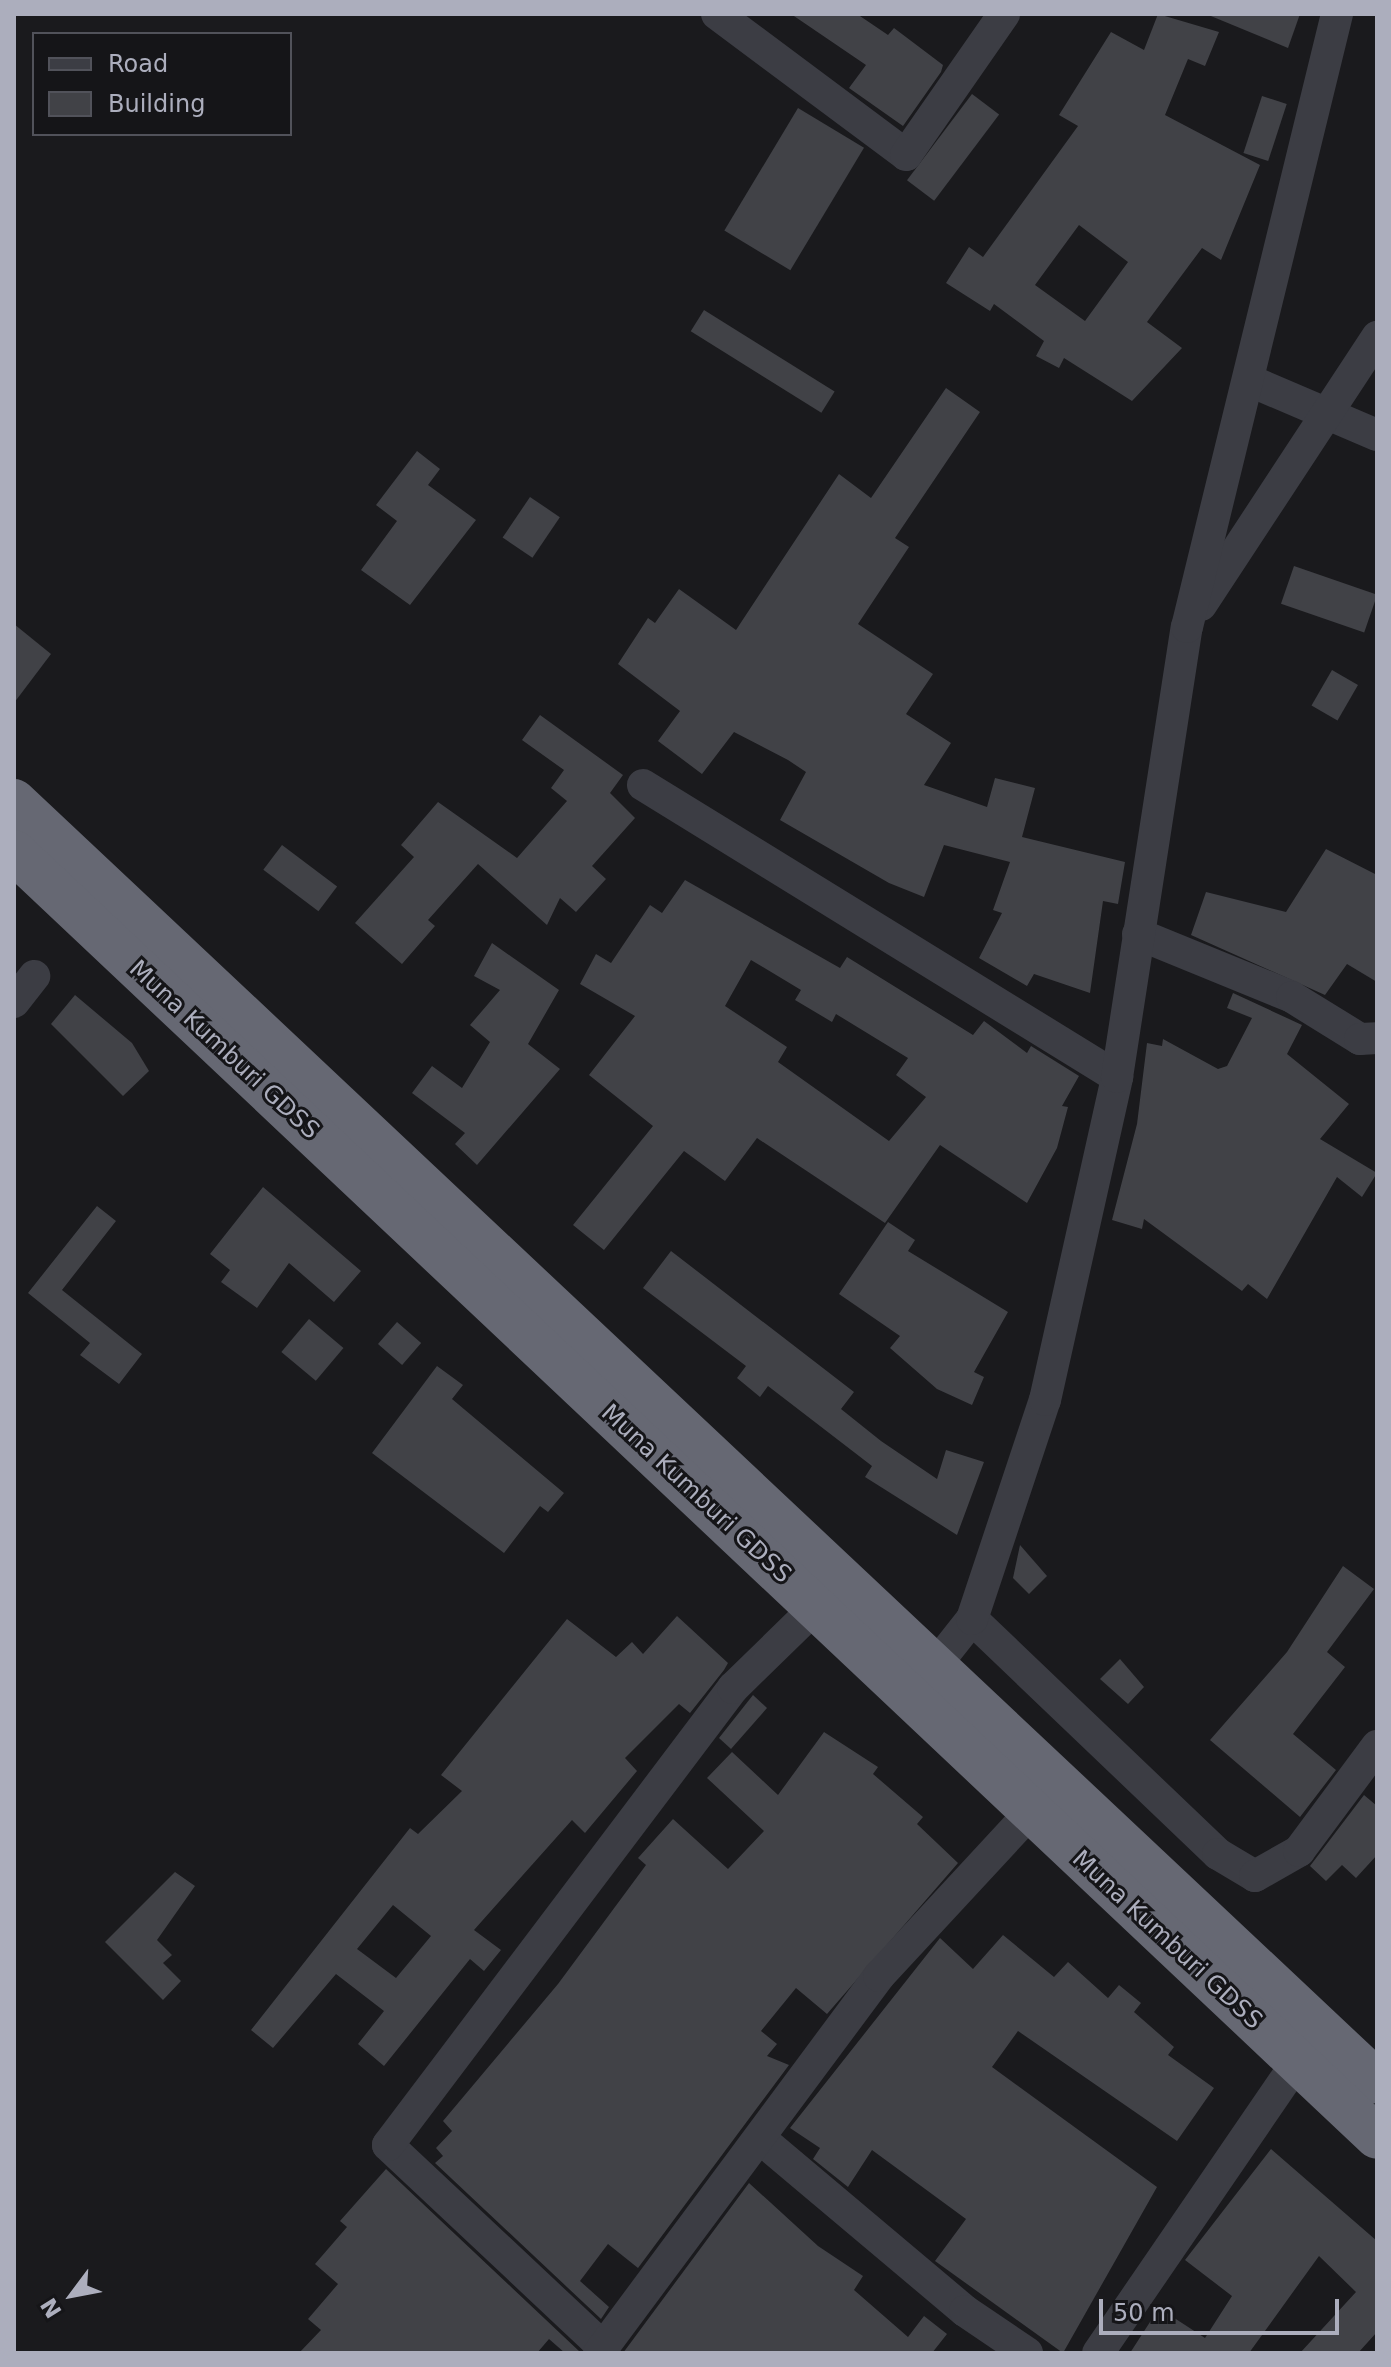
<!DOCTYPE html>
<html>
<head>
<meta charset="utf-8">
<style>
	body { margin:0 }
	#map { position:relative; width:1391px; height:2367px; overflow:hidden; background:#1a1a1d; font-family:"DejaVu Sans",sans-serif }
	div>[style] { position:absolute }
	.building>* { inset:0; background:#414247; transform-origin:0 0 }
	.minor>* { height:32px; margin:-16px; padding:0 16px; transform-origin:16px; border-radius:16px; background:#3c3d44 }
	.highway>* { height:44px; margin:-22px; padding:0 22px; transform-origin:22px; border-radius:22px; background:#666873 }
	span { translate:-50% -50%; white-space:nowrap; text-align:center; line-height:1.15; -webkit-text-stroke:6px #151518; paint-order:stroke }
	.street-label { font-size:24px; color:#acaebd }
	.frame { position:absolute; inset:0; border:16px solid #acaebd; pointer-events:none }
	.legend { position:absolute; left:32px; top:32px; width:260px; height:104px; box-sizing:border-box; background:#151518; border:2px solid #51525a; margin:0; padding:10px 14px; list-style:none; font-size:24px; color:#acaebd }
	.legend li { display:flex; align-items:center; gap:16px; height:40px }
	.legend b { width:40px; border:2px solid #51525a }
	.north { position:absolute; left:32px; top:2255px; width:80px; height:80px; -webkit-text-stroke:6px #151518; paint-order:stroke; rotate:238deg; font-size:22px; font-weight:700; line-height:32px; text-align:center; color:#acaebd }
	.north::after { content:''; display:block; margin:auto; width:28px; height:36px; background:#acaebd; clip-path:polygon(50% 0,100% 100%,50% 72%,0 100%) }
	.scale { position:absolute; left:1099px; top:2299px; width:240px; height:36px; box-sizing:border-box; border:4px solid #acaebd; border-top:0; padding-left:10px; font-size:24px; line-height:28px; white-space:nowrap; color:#acaebd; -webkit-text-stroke:6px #151518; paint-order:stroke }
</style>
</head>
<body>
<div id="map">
	<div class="building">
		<div style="clip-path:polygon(791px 14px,857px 14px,888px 35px,894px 28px,943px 65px,941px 72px,903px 126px,849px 88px,866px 65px)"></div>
		<div style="clip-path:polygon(evenodd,1158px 14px,1219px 32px,1205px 66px,1188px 59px,1165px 115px,1260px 165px,1221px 260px,1202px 248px,1147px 322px,1182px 348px,1132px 401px,1064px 358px,1059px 368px,1036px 356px,1044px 341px,994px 304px,990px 311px,946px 283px,969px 247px,983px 257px,1078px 126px,1059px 115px,1111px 32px,1144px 50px,1158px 14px,1079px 225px,1128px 262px,1085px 321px,1035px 285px,1079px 225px)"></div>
		<div style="clip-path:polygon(1206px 14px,1300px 14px,1288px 48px)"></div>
		<div style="left:972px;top:94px;width:34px;height:108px;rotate:37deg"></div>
		<div style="left:1262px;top:96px;width:26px;height:60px;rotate:18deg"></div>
		<div style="left:798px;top:108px;width:77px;height:143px;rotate:31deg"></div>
		<div style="left:704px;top:310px;width:154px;height:25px;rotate:32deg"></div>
		<div style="clip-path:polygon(946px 388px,980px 412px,895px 538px,909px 547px,858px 624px,933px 674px,906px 714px,951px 743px,924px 785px,987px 807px,995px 778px,1035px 788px,1022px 837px,1125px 862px,1118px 904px,1103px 901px,1090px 993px,1034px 974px,1027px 986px,979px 958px,1002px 913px,993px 910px,1010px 862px,944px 845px,924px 897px,889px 883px,780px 820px,806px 772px,788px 760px,734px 732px,702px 774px,658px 741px,680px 711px,618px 664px,648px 618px,655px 623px,679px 589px,736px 630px,839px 474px,871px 498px)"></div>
		<div style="clip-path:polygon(417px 451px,440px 469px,428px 485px,476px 520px,410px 605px,361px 570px,397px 521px,376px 505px)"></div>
		<div style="left:530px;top:497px;width:36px;height:49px;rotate:34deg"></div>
		<div style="left:1294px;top:566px;width:88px;height:40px;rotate:19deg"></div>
		<div style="clip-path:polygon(14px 624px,51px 654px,14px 703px)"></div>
		<div style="left:1332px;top:670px;width:30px;height:41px;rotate:30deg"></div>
		<div style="clip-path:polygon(540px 715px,623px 775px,610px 793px,635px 818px,592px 866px,606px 879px,576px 912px,560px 898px,547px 925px,478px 864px,428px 920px,435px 926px,402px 964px,355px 923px,414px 857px,401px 845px,438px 802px,517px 858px,567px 801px,551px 788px,564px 770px,522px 740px)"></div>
		<div style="left:282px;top:845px;width:69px;height:31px;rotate:37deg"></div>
		<div style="clip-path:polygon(1326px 849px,1377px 875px,1377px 982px,1347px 964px,1325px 995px,1191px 935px,1206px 892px,1286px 912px)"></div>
		<div style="clip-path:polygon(evenodd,685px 880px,840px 968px,847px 957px,973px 1035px,984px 1021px,1027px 1053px,1031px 1046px,1079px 1076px,1062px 1106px,1068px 1107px,1057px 1148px,1027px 1203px,940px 1145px,885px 1223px,757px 1138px,725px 1181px,684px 1151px,604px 1250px,573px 1225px,653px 1126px,589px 1075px,635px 1016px,580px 984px,596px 954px,611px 963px,650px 905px,662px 913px,685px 880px,751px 960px,801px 990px,795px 1000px,832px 1022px,836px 1014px,908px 1058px,896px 1075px,926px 1097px,889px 1141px,778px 1062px,787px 1047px,725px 1006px,751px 960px)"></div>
		<div style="clip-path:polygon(492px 943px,559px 990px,528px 1044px,560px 1069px,477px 1165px,455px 1144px,465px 1133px,412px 1093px,432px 1066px,462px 1088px,490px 1042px,470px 1025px,500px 990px,474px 976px)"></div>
		<div style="clip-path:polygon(1233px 993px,1302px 1025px,1287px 1054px,1349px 1104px,1320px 1139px,1377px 1173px,1362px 1197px,1337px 1177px,1267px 1299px,1248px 1284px,1242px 1291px,1144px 1219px,1142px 1229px,1112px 1220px,1137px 1124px,1147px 1043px,1162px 1046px,1163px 1039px,1218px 1069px,1227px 1066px,1252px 1018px,1227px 1008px)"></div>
		<div style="clip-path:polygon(75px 995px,132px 1043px,149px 1071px,123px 1096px,51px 1024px)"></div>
		<div style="clip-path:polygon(263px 1187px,361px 1271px,334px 1302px,289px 1263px,257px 1308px,221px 1282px,230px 1270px,210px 1254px)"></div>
		<div style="clip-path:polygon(97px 1206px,116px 1221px,62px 1290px,142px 1354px,119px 1384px,80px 1355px,90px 1343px,28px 1293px)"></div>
		<div style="clip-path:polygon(888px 1222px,915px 1240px,908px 1251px,1008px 1312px,974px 1372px,984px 1377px,972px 1405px,937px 1389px,890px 1348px,900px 1336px,839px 1294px)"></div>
		<div style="clip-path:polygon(671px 1251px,854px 1392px,841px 1409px,881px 1441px,937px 1479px,946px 1450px,984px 1462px,957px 1535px,865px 1477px,872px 1466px,768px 1386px,760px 1397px,737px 1378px,746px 1366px,643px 1288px)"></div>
		<div style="left:309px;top:1319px;width:45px;height:43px;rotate:40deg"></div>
		<div style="left:397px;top:1322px;width:32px;height:29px;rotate:41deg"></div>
		<div style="clip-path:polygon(437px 1366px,463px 1385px,452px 1399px,564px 1493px,548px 1512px,540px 1506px,504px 1553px,372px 1453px)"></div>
		<div style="clip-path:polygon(1020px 1545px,1047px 1576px,1029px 1594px,1013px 1578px)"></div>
		<div style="clip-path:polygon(1343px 1566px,1374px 1589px,1327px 1652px,1345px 1667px,1293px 1734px,1336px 1770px,1300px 1817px,1210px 1740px,1287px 1652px)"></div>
		<div style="clip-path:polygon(evenodd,677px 1616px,728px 1663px,724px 1670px,690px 1713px,679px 1704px,625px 1758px,637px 1771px,585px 1833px,572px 1820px,474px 1930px,501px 1950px,484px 1971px,470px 1959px,384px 2066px,358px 2044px,384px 2011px,336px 1974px,273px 2048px,251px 2030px,410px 1828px,418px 1834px,462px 1791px,441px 1775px,567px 1619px,616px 1657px,632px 1642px,643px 1654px,677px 1616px,393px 1905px,431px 1936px,396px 1978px,357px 1949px,393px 1905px)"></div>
		<div style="clip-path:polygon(1120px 1659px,1144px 1687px,1128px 1704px,1100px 1679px)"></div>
		<div style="clip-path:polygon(753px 1695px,767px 1708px,731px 1749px,719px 1738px)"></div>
		<div style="clip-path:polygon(824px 1732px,878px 1767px,873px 1774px,923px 1817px,917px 1824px,958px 1863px,827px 2014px,796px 1988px,761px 2031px,777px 2044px,767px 2056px,789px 2065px,638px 2268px,608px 2244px,580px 2281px,609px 2307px,601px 2319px,435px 2163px,443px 2156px,436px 2148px,452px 2131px,443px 2121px,558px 1984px,646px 1865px,638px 1858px,673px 1819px,728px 1869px,764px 1831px,707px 1778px,732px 1752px,778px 1795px)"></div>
		<div style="clip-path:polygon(1364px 1795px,1377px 1806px,1377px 1855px,1356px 1878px,1342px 1865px,1326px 1881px,1310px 1866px)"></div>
		<div style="clip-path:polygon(175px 1872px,195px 1886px,157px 1940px,172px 1955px,163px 1963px,181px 1981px,163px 2000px,105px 1942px)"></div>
		<div style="clip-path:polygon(1003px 1935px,1054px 1977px,1068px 1962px,1108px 1998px,1119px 1985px,1141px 2003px,1134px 2012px,1174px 2047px,1168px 2055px,1214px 2088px,1177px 2141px,1018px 2031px,992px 2067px,1157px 2187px,1063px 2353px,935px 2261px,966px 2219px,872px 2150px,848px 2187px,813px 2159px,820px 2148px,790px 2128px,940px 1938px,973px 1969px)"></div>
		<div style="clip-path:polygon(1271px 2149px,1377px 2241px,1377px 2332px,1358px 2353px,1300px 2353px,1356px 2292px,1319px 2256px,1249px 2353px,1130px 2353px,1159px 2308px,1205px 2338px,1232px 2296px,1185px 2260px)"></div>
		<div style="clip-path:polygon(386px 2169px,580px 2352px,580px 2353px,565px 2353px,549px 2339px,537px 2353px,299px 2353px,321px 2330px,308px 2319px,338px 2284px,315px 2264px,347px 2227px,340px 2221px)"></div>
		<div style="clip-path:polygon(749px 2183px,818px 2246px,863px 2276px,854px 2290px,908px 2337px,924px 2316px,947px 2334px,932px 2353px,623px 2353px)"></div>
	</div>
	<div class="minor">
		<div style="left:717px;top:14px;width:236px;rotate:36.7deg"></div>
		<div style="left:906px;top:155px;width:172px;rotate:-55.2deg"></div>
		<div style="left:1248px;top:380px;width:140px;rotate:23.1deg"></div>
		<div style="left:1201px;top:605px;width:321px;rotate:-56.7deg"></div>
		<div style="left:643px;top:785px;width:557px;rotate:31.63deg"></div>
		<div style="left:1138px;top:934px;width:166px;rotate:22.2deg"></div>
		<div style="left:1292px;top:997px;width:80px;rotate:31.7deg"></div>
		<div style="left:1360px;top:1039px;width:17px;rotate:-3deg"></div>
		<div style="left:14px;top:1002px;width:33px;rotate:-52deg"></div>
		<div style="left:972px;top:1619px;width:340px;rotate:43.7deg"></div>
		<div style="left:1218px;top:1854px;width:43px;rotate:30.7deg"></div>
		<div style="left:1255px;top:1876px;width:51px;rotate:-29.6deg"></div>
		<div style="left:1299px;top:1851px;width:131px;rotate:-53.4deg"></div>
		<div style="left:923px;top:1681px;width:79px;rotate:-51.7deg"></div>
		<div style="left:972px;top:1619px;width:231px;rotate:-71.6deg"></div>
		<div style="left:1045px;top:1400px;width:331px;rotate:-77.4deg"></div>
		<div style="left:1117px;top:1077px;width:455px;rotate:-81.2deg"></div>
		<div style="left:1187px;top:627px;width:631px;rotate:-76.25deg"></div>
		<div style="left:762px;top:2140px;width:265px;rotate:40.1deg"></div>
		<div style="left:965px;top:2311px;width:75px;rotate:34.1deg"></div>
		<div style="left:603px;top:2347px;width:295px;rotate:-136.8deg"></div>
		<div style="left:388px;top:2145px;width:573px;rotate:-52.95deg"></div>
		<div style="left:733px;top:1688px;width:116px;rotate:-44.3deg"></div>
		<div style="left:599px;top:2353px;width:470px;rotate:-53.4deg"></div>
		<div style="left:879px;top:1976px;width:224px;rotate:-47.2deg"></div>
		<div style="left:1098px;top:2353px;width:353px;rotate:-55.6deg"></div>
	</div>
	<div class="highway">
		<div style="left:14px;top:801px;width:1870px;rotate:43.22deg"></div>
		<div style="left:14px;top:852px;width:1873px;rotate:43.31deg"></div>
	</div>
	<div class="street-label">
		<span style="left:224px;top:1050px;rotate:43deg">Muna Kumburi GDSS</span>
		<span style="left:696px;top:1494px;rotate:43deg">Muna Kumburi GDSS</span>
		<span style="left:1167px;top:1940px;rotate:43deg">Muna Kumburi GDSS</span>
	</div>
	<div class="frame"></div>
	<ul class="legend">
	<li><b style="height:10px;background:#3c3d44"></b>Road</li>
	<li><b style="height:22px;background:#414247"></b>Building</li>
	</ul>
	<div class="north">N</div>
	<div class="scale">50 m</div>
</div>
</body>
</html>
